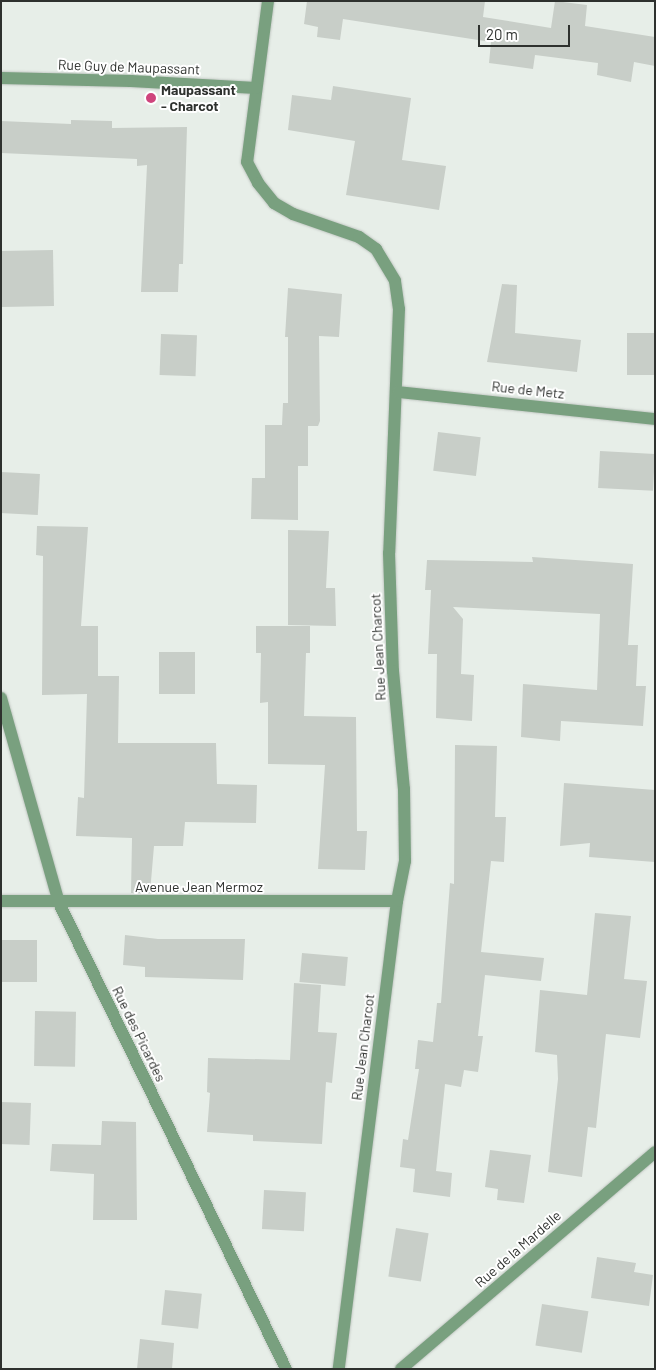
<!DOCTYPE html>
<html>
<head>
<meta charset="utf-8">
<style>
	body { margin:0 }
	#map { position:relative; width:656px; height:1370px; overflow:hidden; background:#e7eee8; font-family:Barlow,sans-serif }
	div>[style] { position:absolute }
	.building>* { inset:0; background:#c8cec8; transform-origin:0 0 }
	.roads { filter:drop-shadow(0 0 1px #c2c8c3) drop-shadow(0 0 1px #c2c8c3) }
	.minor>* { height:12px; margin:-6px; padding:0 6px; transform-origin:6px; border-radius:6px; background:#79a07f }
	.dots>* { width:14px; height:14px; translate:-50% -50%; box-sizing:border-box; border:2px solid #fff; border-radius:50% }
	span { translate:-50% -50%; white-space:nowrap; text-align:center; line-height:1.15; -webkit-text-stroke:4px #fff; paint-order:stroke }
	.street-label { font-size:14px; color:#2e312e }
	.poi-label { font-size:14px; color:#2e312e; font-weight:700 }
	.left { translate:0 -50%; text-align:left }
	.frame { position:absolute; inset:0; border:2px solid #2e312e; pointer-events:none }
	.scale { position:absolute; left:478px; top:25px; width:92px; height:22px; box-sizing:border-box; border:2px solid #2e312e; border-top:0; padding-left:6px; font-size:15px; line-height:18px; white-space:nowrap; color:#2e312e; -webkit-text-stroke:4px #fff; paint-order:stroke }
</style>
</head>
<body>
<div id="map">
	<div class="building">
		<div style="clip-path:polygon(307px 1px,485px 1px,483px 17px,551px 28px,555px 1px,587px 5px,585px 26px,655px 37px,655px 66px,634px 62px,631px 82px,597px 75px,598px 63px,535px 55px,533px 69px,489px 63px,491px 42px,343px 19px,340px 40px,317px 37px,318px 27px,304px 24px)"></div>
		<div style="clip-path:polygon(333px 86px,411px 98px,402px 160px,446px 166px,439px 210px,346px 195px,355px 141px,288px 130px,292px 95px,331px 100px)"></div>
		<div style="clip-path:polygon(71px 120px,112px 121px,112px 128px,187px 127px,183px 264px,179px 264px,178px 292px,141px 292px,147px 165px,137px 166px,137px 159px,1px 153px,1px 121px,71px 124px)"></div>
		<div style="left:53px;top:250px;width:56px;height:52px;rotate:89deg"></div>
		<div style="clip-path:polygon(502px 284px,517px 285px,515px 333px,581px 340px,577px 372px,487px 362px)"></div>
		<div style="clip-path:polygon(288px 288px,342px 294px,339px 337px,319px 336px,320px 421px,318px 426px,308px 426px,308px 466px,298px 466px,298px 520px,251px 519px,252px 478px,265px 478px,265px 425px,282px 425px,283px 403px,288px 403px,288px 337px,285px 337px)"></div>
		<div style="left:627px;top:333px;width:28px;height:42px"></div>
		<div style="left:161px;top:334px;width:36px;height:41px;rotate:2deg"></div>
		<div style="left:438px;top:432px;width:43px;height:39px;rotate:7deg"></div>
		<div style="left:600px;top:451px;width:55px;height:37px;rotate:3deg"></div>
		<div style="left:1px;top:472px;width:39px;height:41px;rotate:3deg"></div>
		<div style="clip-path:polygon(37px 526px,88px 527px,81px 626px,98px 626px,98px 676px,119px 676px,118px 743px,216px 743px,217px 784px,257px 785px,256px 823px,185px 822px,183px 846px,154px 846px,150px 893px,131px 893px,132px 838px,76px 836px,78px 797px,84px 798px,87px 694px,42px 695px,43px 556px,36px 555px)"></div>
		<div style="clip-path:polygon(288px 530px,329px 531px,326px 588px,335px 588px,336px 626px,288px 625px)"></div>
		<div style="clip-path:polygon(532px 557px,633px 564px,628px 645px,638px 645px,636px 686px,646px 686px,643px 726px,561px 721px,560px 741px,521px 737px,523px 684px,597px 690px,600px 614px,453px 607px,463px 619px,461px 674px,474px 675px,472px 721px,436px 718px,437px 654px,428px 654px,431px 590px,425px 590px,427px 560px,533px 562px)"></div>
		<div style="clip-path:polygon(256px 626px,310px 626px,310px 653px,306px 653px,304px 716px,356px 717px,357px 831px,367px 831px,365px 870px,318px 869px,325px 765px,268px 764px,268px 702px,260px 703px,261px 653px,256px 653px)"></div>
		<div style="left:159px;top:652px;width:36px;height:42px"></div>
		<div style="clip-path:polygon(455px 745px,497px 746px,495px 817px,506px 817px,504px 862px,491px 861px,481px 952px,544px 958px,541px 981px,485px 975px,478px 1036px,483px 1036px,478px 1072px,464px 1070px,461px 1087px,445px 1084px,436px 1171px,452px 1173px,450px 1197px,413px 1192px,415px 1169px,400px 1167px,403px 1139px,408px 1140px,419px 1069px,415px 1069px,418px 1040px,433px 1042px,437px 1003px,441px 1003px,450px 883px,454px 884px)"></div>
		<div style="clip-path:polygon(564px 783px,655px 790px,655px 862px,589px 857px,590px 843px,560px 846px)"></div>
		<div style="clip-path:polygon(595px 913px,631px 916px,624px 979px,647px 981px,640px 1038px,606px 1034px,596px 1128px,588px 1127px,582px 1177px,548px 1172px,558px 1079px,557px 1055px,535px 1052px,540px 990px,587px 995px)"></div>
		<div style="clip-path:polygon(125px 935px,158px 939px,245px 939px,243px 980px,145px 977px,145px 967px,123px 965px)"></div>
		<div style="left:1px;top:940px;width:36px;height:42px"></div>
		<div style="left:302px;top:953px;width:46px;height:29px;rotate:5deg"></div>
		<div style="clip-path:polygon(294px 983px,321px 985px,318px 1032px,337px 1033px,332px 1083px,326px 1082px,322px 1144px,253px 1141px,253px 1135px,207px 1132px,210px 1093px,207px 1092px,208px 1058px,290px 1060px)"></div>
		<div style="left:35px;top:1011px;width:41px;height:55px;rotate:1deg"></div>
		<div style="left:1px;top:1102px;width:30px;height:42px;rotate:2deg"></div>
		<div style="clip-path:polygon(102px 1121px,136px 1122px,137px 1220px,93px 1220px,94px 1174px,50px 1171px,52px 1144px,101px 1145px)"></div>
		<div style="clip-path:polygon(490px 1150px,531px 1155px,524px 1203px,497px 1200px,498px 1189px,485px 1187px)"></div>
		<div style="left:264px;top:1190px;width:42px;height:39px;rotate:3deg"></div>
		<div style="left:396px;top:1228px;width:33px;height:49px;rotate:9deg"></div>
		<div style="clip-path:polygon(597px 1257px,636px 1263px,634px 1272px,653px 1275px,649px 1306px,591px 1298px)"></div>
		<div style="left:165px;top:1290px;width:37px;height:35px;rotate:6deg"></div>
		<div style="left:542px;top:1304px;width:47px;height:42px;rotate:9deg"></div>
		<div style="clip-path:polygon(140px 1339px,174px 1343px,172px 1369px,137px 1369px)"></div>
	</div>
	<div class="roads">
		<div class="minor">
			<div style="left:268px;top:1px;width:162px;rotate:97.4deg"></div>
			<div style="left:247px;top:162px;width:24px;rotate:62deg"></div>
			<div style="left:258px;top:183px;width:26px;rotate:51deg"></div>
			<div style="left:274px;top:203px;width:22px;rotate:30deg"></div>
			<div style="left:293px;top:214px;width:70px;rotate:19.2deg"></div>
			<div style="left:359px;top:237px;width:21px;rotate:35deg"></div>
			<div style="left:376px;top:249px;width:37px;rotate:59deg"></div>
			<div style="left:395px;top:281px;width:28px;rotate:82deg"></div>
			<div style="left:399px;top:309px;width:244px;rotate:92.3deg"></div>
			<div style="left:389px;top:553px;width:118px;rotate:88.1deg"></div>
			<div style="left:393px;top:671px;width:119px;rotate:84.7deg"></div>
			<div style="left:404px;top:789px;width:72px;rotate:89.2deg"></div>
			<div style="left:405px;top:861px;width:41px;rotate:101.3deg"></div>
			<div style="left:397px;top:901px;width:472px;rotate:97.1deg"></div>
			<div style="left:1px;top:78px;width:130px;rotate:1.3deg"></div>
			<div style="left:131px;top:81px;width:125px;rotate:3.2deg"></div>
			<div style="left:398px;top:392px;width:258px;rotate:6deg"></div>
			<div style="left:1px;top:698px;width:213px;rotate:74.2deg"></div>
			<div style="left:59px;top:903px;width:518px;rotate:64.03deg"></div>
			<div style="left:1px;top:901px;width:396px"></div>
			<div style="left:401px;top:1369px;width:334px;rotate:-40.5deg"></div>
		</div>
	</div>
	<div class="dots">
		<div style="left:151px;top:98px;background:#cf457d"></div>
	</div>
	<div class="street-label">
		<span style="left:129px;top:67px;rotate:2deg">Rue Guy de Maupassant</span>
		<span style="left:528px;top:390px;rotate:6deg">Rue de Metz</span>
		<span style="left:378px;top:647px;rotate:-93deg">Rue Jean Charcot</span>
		<span style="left:199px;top:887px">Avenue Jean Mermoz</span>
		<span style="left:139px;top:1034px;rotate:64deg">Rue des Picardes</span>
		<span style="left:363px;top:1047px;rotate:-83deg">Rue Jean Charcot</span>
		<span style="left:518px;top:1249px;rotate:-41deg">Rue de la Mardelle</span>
	</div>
	<div class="poi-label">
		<span class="left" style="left:161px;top:98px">Maupassant<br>- Charcot</span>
	</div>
	<div class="frame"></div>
	<div class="scale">20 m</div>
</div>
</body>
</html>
